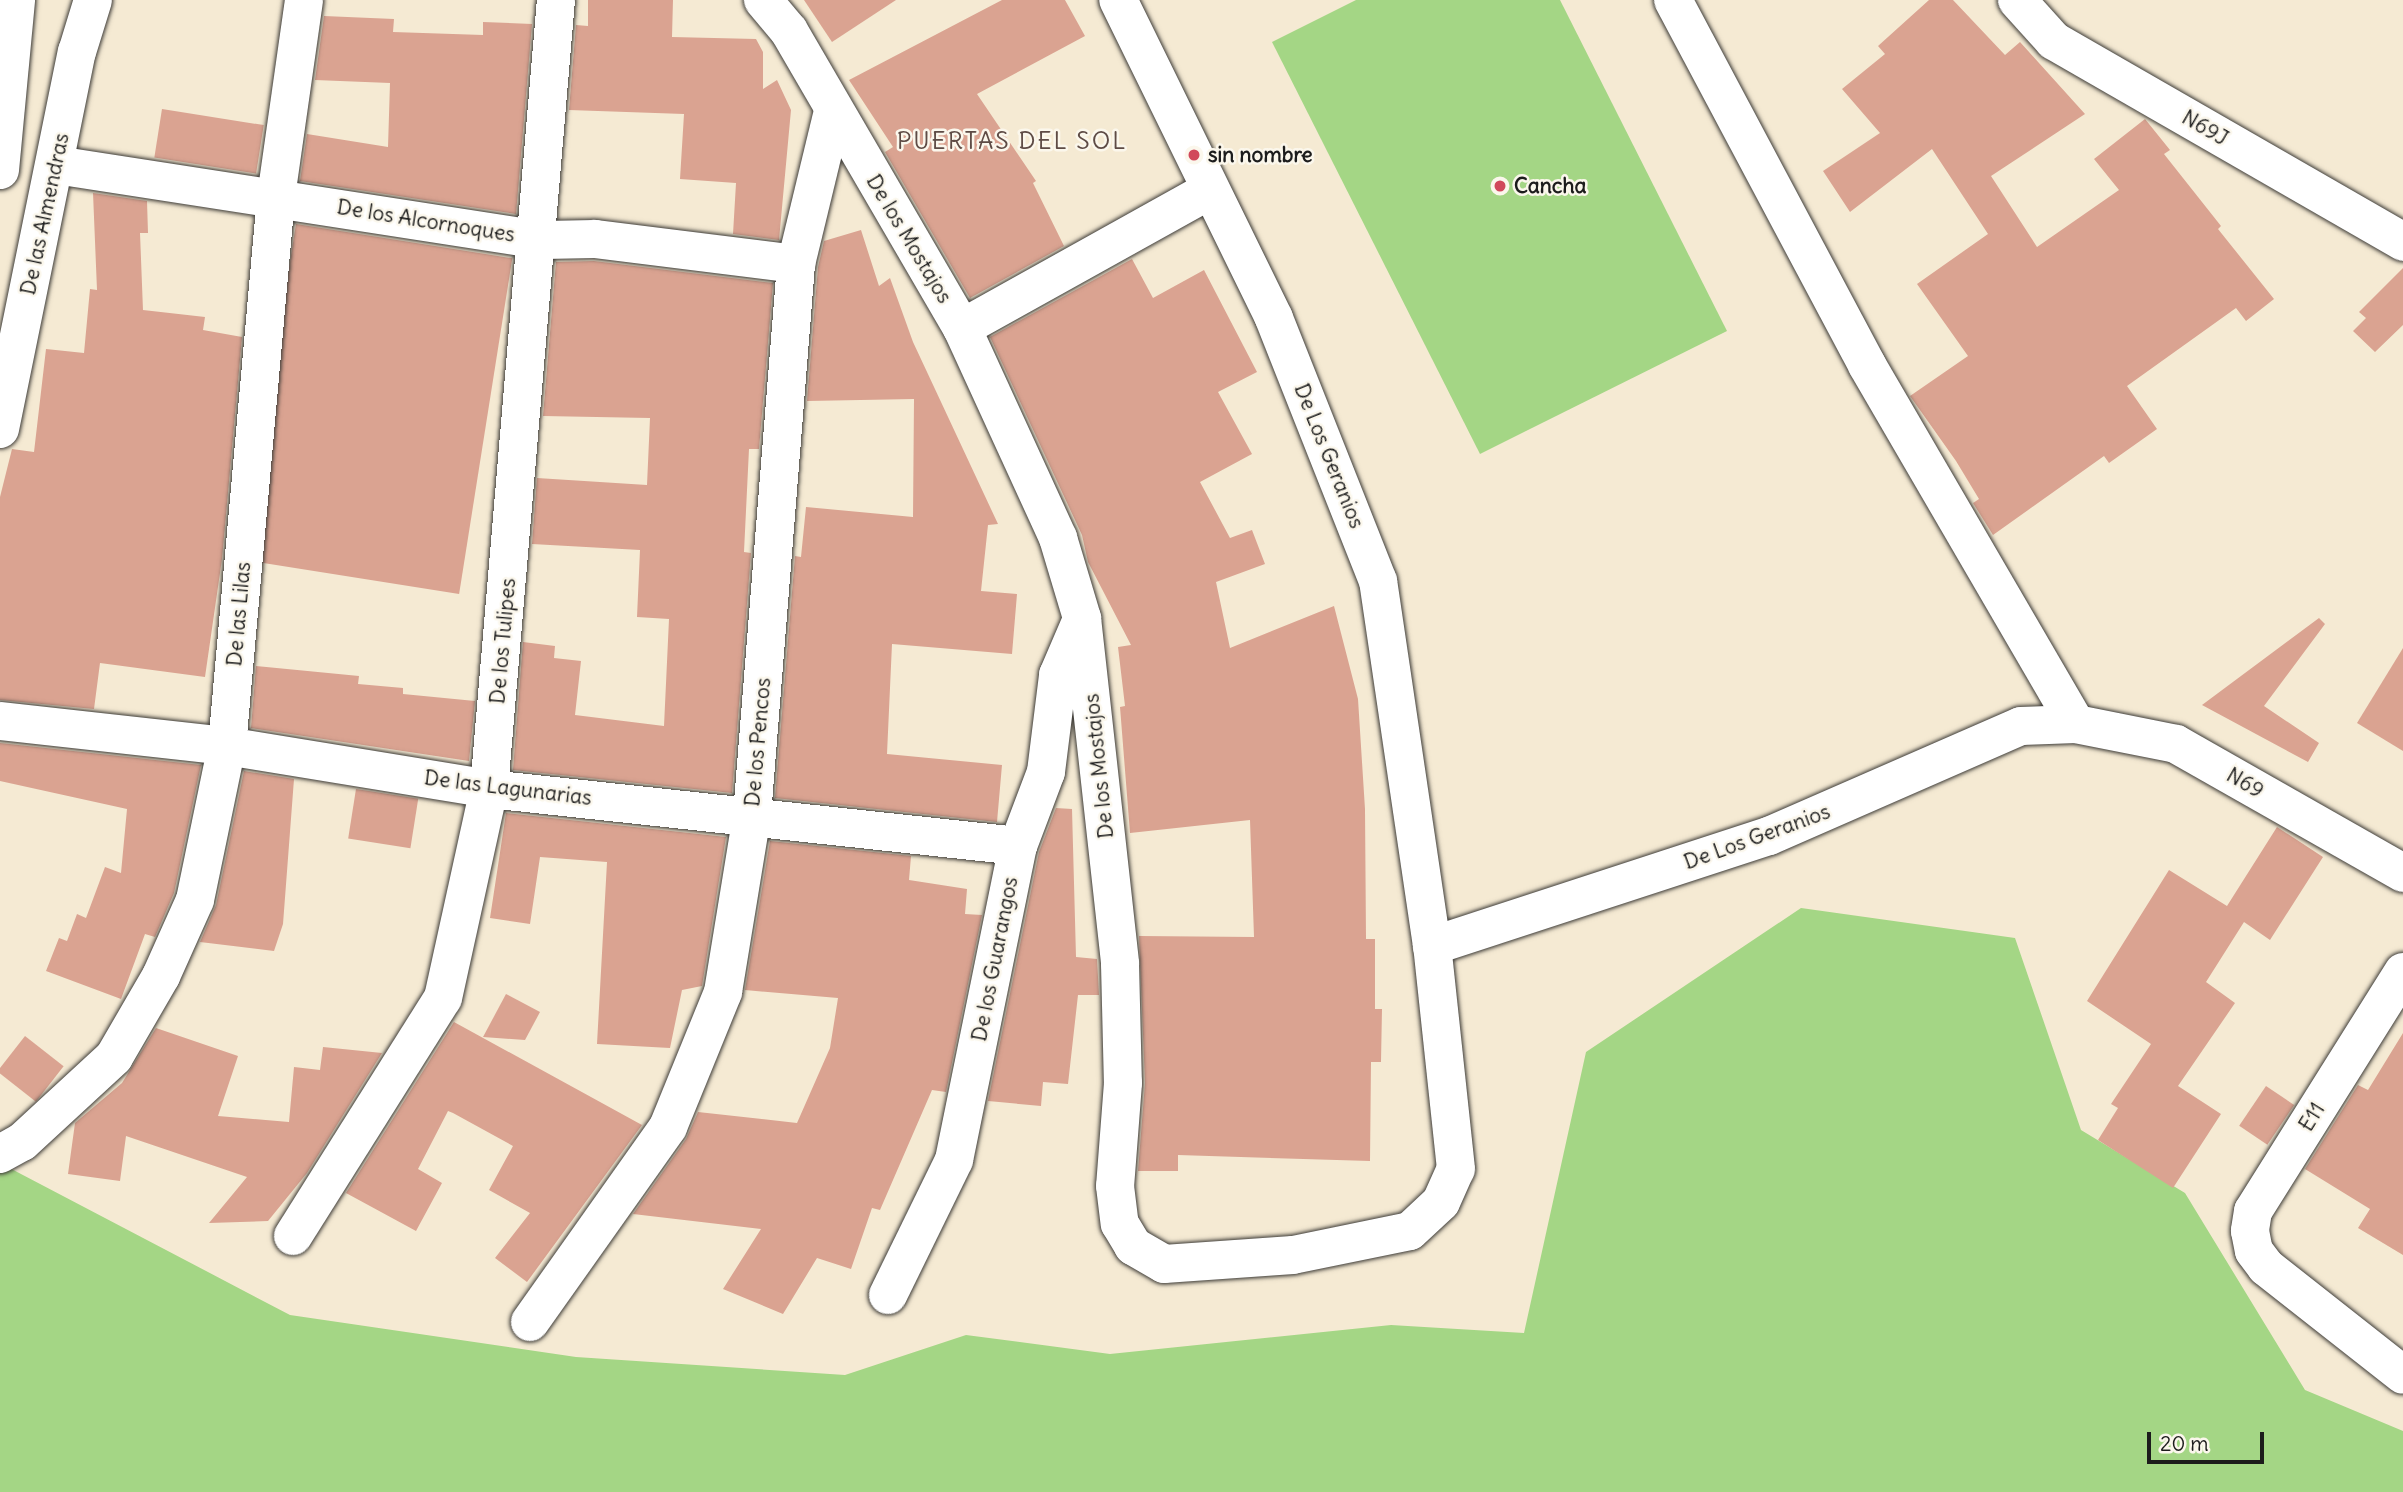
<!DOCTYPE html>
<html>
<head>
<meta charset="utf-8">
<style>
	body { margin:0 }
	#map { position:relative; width:2403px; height:1492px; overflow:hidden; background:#f5ead3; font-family:Delius,sans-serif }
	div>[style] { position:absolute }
	.green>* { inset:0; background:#a4d685 }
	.building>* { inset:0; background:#daa391; transform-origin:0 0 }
	.roads { filter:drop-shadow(0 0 2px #3d3b37) drop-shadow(0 0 2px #3d3b37) }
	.street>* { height:38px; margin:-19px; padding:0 19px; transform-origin:19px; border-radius:19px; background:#fff }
	.dots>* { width:19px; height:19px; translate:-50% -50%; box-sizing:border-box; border:4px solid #fbf7ec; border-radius:50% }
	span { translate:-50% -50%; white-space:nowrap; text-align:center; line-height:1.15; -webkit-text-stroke:5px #fbf7ec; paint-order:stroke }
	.street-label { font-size:21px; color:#1c1c1c }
	.poi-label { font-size:21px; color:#1c1c1c; font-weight:700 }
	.left { translate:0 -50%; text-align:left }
	.quarter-label { font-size:24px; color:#5e4b45; letter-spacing:2px }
	.scale { position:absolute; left:2147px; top:1432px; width:117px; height:32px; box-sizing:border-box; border:4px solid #1c1c1c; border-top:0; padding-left:9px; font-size:21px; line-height:24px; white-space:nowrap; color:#1c1c1c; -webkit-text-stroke:5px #fbf7ec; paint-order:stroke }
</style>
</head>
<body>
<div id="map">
	<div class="green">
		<div style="clip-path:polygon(1356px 0,1560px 0,1727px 331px,1480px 454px,1272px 42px)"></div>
		<div style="clip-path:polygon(1801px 908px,2015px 938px,2081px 1130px,2185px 1193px,2305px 1390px,2403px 1431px,2403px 1492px,0 1492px,0 1163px,290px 1315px,576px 1357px,845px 1375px,966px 1335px,1110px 1354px,1391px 1325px,1524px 1333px,1586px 1052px)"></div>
	</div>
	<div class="building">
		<div style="clip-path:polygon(588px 0,673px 0,672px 37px,756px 39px,763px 52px,763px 89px,777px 80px,791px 110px,779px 240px,733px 234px,736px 183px,680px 179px,684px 114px,569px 110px,576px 25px,588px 26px)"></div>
		<div style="clip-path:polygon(804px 0,896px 0,832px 42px)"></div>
		<div style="clip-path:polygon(1002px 0,1065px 0,1085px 36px,977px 94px,1036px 181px,1033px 183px,1064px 246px,970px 298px,885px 152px,893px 147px,849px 80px)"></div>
		<div style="clip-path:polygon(1929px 0,1953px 0,2005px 55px,2020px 42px,2085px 114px,1991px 176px,2037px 247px,2119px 190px,2094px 159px,2145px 119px,2170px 150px,2164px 154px,2221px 226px,2218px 229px,2274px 299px,2246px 321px,2236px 308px,2127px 386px,2157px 429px,2109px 463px,2104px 456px,1993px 535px,1973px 503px,1979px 499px,1956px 461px,1910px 396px,1968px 356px,1917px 284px,1988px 234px,1932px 149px,1850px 212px,1823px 171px,1880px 133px,1842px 89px,1885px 54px,1878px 46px)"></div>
		<div style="clip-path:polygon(324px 16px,394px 19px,393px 32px,483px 35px,483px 22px,532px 24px,516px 214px,300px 181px,307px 134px,388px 147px,390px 83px,315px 80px)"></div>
		<div style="left:162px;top:109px;width:103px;height:49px;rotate:9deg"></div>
		<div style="clip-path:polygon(93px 193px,147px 201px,148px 233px,140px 233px,143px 310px,205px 317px,203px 330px,242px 337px,222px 559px,205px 677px,100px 663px,94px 709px,0 700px,0 497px,12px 449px,34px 452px,46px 349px,84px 353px,90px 289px,97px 290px)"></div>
		<div style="left:296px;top:224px;width:219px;height:340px;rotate:9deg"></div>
		<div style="clip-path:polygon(861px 230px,879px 286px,890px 278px,913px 342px,998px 524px,988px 525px,981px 591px,1017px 594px,1012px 654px,892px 644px,887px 754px,1002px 765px,997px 822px,775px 798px,795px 556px,801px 557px,806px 507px,913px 517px,914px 399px,807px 401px,818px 267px,824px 241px)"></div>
		<div style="clip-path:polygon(1132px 259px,1153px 298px,1204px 270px,1257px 372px,1218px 392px,1252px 454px,1200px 482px,1230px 538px,1252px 530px,1265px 564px,1216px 582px,1230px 648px,1334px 606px,1358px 699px,1365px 809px,1366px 939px,1375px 939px,1375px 1009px,1382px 1009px,1381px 1062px,1371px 1062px,1370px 1161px,1178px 1155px,1178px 1171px,1138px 1171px,1145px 1083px,1139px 936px,1254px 937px,1250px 820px,1130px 833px,1120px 707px,1125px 706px,1118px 647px,1131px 645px,1088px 562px,1082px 535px,990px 337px)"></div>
		<div style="clip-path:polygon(594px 261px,773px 283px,759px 449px,749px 449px,744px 552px,751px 553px,732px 793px,513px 770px,523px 642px,555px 646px,554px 658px,581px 661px,575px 715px,664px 726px,669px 619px,637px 617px,640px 550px,532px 544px,537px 478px,647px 485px,650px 418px,543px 416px,556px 262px)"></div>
		<div style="clip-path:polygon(2403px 268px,2403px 325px,2375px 352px,2353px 331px,2366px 318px,2359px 312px)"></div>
		<div style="clip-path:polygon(2319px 618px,2325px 624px,2264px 706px,2319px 743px,2308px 762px,2202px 705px)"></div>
		<div style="clip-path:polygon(2403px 648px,2403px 751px,2357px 723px)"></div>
		<div style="clip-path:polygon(256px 666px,359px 676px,358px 684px,403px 688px,403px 694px,475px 701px,469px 761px,251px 728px)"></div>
		<div style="clip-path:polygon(0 743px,201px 765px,174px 893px,155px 937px,145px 934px,121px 999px,46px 971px,59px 938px,67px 941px,77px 914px,86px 918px,105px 867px,121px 873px,127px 809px,0 781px)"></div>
		<div style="clip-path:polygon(244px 771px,294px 779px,283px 924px,274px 951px,200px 942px,216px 905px)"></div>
		<div style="left:356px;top:789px;width:63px;height:50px;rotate:9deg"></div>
		<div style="clip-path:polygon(1056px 808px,1072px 809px,1076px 957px,1097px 959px,1099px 995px,1078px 995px,1068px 1084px,1043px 1082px,1041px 1106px,988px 1101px,1039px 852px)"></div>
		<div style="clip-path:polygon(506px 813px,726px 837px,702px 986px,682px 990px,670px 1048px,597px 1044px,607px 862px,540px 857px,530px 924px,490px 918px)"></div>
		<div style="clip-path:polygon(2277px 827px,2323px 857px,2270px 940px,2244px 922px,2206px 982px,2235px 1003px,2178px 1086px,2221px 1114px,2173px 1188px,2098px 1140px,2118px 1108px,2111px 1104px,2151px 1044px,2087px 1001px,2169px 870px,2227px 906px)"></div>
		<div style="clip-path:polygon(770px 841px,911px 856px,909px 880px,967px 889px,965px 914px,982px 915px,946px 1092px,932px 1090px,880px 1210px,872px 1208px,851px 1269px,817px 1258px,783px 1314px,723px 1289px,761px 1229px,633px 1214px,686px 1139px,698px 1112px,797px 1123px,830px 1048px,838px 998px,745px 990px)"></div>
		<div style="clip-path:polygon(506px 994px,540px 1012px,525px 1040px,483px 1037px)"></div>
		<div style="clip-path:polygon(454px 1022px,642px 1125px,527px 1282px,495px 1258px,530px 1213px,489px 1190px,513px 1146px,453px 1113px,448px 1111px,418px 1169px,442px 1183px,416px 1231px,346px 1193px)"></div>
		<div style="clip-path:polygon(156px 1028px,238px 1056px,218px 1116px,289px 1122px,294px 1067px,320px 1070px,323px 1047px,382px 1053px,307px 1173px,268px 1221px,209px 1223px,247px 1177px,126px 1136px,120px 1181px,68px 1174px,75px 1123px,122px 1083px)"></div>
		<div style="clip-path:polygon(2403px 1033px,2403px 1255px,2358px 1228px,2370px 1209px,2305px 1169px,2358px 1085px,2368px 1090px)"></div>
		<div style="left:25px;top:1036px;width:49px;height:45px;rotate:38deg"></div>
		<div style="left:2266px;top:1086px;width:34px;height:48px;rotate:34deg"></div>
	</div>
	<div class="roads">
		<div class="street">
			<div style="left:763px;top:0;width:40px;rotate:50deg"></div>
			<div style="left:789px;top:31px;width:344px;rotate:59.8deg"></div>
			<div style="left:962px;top:328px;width:231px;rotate:65.4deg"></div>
			<div style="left:1058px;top:538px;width:84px;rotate:73.3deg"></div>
			<div style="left:1082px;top:618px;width:348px;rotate:83.7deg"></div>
			<div style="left:1120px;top:964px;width:119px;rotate:88.6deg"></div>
			<div style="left:1123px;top:1083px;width:103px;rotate:94.4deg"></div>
			<div style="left:1115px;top:1186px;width:38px;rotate:83deg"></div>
			<div style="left:1120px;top:1224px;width:26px;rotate:59deg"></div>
			<div style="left:1133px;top:1246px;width:36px;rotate:30deg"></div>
			<div style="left:1164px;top:1264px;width:129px;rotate:-4deg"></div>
			<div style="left:1293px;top:1255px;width:119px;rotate:-11.6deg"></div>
			<div style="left:1410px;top:1231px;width:42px;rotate:-43.1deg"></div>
			<div style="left:1441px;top:1202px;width:36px;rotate:-66deg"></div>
			<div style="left:1456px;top:1169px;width:224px;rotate:-96.1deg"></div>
			<div style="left:1432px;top:946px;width:369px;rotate:-98.4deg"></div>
			<div style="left:1378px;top:581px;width:283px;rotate:-111.6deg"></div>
			<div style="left:1274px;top:318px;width:354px;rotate:-116.1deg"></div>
			<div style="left:1673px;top:0;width:413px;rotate:62deg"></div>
			<div style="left:1867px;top:365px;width:415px;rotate:59.8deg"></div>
			<div style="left:2017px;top:0;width:55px;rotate:47.9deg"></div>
			<div style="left:2054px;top:41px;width:403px;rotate:29.9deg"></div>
			<div style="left:56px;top:165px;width:489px;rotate:8.8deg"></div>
			<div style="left:539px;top:240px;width:56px;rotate:-1deg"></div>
			<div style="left:595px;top:239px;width:203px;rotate:7.1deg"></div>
			<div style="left:0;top:170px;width:171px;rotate:-84.6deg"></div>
			<div style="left:962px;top:328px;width:282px;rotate:-29.1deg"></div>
			<div style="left:0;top:429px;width:385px;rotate:-78.5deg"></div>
			<div style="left:77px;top:52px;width:54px;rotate:-72.9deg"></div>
			<div style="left:0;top:721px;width:228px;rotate:6.3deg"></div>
			<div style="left:227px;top:746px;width:266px;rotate:9.3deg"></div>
			<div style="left:489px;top:789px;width:532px;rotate:6.15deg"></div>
			<div style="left:1432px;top:946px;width:354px;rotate:-18.1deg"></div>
			<div style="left:1769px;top:836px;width:275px;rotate:-23.6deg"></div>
			<div style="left:2021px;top:726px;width:55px;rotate:-2.1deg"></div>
			<div style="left:2076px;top:724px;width:102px;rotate:11.3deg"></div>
			<div style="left:2176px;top:744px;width:261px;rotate:29.6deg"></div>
			<div style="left:2403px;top:972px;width:282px;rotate:122.1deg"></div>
			<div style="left:2253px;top:1211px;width:20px;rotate:99deg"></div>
			<div style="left:2250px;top:1231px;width:20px;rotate:79deg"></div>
			<div style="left:2254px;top:1251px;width:20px;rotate:53deg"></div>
			<div style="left:2266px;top:1267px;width:174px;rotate:38.2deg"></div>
			<div style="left:0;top:1154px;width:25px;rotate:-29deg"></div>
			<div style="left:22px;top:1142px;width:125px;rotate:-42.7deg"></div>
			<div style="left:114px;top:1057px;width:94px;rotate:-59.9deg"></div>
			<div style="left:161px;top:976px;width:83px;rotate:-65.9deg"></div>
			<div style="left:195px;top:900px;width:157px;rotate:-78.3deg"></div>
			<div style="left:227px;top:746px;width:551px;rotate:-84.9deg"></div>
			<div style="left:276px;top:197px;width:199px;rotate:-81.9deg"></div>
			<div style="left:293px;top:1236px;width:281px;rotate:-57.8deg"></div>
			<div style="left:443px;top:998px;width:214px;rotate:-77.6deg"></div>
			<div style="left:489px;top:789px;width:792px;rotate:-85.15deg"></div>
			<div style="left:888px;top:1295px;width:150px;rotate:-63.9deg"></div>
			<div style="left:954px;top:1160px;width:320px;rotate:-78.5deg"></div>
			<div style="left:1018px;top:846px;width:79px;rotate:-69.3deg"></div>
			<div style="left:1046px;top:772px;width:98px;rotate:-82.9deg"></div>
			<div style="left:1058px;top:675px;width:61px;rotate:-66.8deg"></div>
			<div style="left:530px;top:1322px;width:239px;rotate:-54.7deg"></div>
			<div style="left:668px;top:1127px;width:146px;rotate:-67.8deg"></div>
			<div style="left:723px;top:992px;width:179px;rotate:-80.7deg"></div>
			<div style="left:752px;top:815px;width:553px;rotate:-85.43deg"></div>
			<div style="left:796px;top:264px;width:157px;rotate:-76.4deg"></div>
		</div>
	</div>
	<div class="dots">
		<div style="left:1194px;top:155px;background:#d1495b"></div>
		<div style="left:1500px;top:186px;background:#d1495b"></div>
	</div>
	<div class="street-label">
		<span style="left:2205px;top:128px;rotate:30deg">N69J</span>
		<span style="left:45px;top:214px;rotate:-78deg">De las Almendras</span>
		<span style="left:426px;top:221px;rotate:9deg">De los Alcornoques</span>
		<span style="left:909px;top:239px;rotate:59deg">De los Mostajos</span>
		<span style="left:1329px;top:456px;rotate:68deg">De Los Geranios</span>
		<span style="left:239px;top:614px;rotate:-85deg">De las Lilas</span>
		<span style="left:503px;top:641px;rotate:-85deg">De los Tulipes</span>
		<span style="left:758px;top:742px;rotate:-85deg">De los Pencos</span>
		<span style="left:1099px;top:766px;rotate:-96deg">De los Mostajos</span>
		<span style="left:2245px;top:783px;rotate:30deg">N69</span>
		<span style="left:508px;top:788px;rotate:7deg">De las Lagunarias</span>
		<span style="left:1757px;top:837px;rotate:-20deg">De Los Geranios</span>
		<span style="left:995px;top:959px;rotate:-79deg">De los Guarangos</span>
		<span style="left:2312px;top:1117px;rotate:-58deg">E11</span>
	</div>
	<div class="poi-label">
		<span class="left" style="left:1208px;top:155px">sin nombre</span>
		<span class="left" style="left:1514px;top:186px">Cancha</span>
	</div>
	<div class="quarter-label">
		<span style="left:1012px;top:141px">PUERTAS DEL SOL</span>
	</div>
	<div class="scale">20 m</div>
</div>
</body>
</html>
